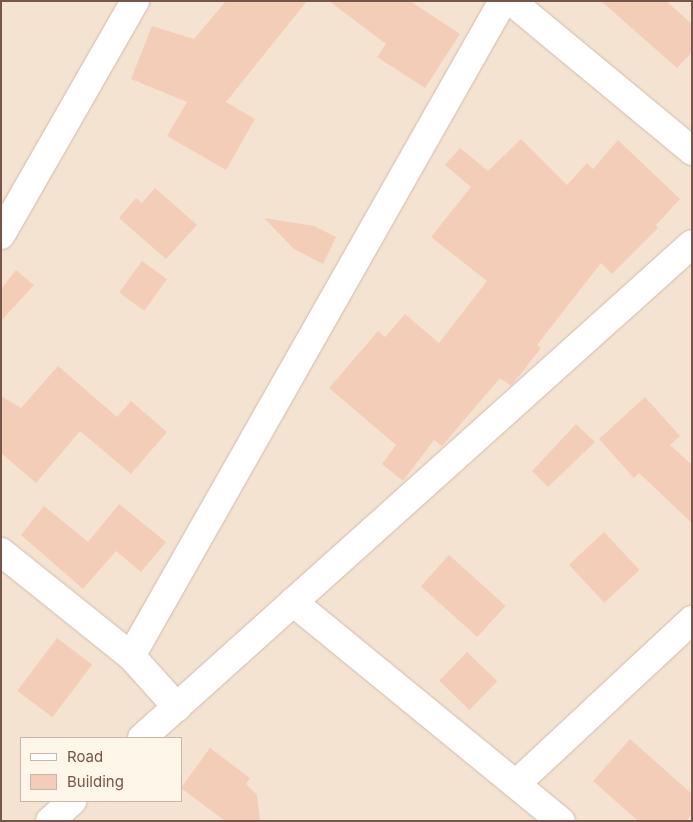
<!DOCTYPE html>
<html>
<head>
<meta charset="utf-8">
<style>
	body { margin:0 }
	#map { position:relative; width:693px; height:822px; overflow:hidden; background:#fdf1e3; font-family:Inter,sans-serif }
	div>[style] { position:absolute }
	.residential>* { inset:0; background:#f5e3d1 }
	.building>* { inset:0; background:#f4cdb9; transform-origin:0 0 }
	.roads { filter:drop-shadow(0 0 1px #d1baac) drop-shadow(0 0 1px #d1baac) }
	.minor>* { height:28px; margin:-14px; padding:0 14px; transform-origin:14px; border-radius:14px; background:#fff }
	span { translate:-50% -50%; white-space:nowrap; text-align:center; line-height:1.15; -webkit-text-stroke:4px #fff6ea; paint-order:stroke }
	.frame { position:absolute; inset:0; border:2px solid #765648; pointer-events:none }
	.legend { position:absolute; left:20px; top:737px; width:162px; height:65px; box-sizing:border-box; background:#fff6ea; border:1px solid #c8b6a9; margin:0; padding:6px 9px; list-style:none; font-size:15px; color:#765648 }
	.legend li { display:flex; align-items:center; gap:10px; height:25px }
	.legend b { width:25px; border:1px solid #c8b6a9 }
</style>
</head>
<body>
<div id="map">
	<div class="residential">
		<div style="clip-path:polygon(evenodd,1px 1px,692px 1px,692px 821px,1px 821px,1px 1px,21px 738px,181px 738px,181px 801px,21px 801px,21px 738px)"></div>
	</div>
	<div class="building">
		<div style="clip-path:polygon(226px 1px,307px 1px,226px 102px,255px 119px,226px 170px,167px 136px,187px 102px,131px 79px,152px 26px,194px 39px)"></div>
		<div style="clip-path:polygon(329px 1px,410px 1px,460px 34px,425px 88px,377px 57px,386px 44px)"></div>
		<div style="clip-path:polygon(601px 1px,666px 1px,692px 24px,692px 52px,677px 68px)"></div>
		<div style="clip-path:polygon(521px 139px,567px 185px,587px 163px,593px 169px,618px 140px,680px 199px,656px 225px,658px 228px,612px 274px,601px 263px,537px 345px,541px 348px,511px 386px,500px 378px,442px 446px,434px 440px,403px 481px,382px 464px,396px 445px,329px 388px,378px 331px,385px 337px,405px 314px,439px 343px,487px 281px,431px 237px,471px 187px,445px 165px,460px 148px,488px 171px)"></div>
		<div style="clip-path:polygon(155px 188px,197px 225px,166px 259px,119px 218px,136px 198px,142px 203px)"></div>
		<div style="clip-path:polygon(264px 218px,314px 226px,336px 237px,323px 264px,294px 249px)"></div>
		<div style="left:142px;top:261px;width:31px;height:39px;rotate:36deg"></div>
		<div style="clip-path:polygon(16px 270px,34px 285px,1px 321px,1px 289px)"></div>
		<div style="clip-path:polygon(58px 366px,117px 417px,131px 401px,167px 432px,131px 474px,80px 431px,36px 483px,1px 453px,1px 396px,21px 408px)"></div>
		<div style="clip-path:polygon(645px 397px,680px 436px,670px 445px,692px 465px,692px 523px,639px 473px,634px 478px,599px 439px)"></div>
		<div style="clip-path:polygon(576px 424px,595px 442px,548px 487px,532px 471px)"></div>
		<div style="clip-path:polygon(119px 504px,166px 542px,141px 572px,116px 551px,83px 589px,21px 535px,44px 506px,88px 542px)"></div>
		<div style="left:604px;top:532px;width:52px;height:48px;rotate:47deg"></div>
		<div style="left:449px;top:555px;width:76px;height:42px;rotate:42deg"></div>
		<div style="left:57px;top:638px;width:44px;height:66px;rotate:37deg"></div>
		<div style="left:467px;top:652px;width:42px;height:40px;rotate:44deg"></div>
		<div style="clip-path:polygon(630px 739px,692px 794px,692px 814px,686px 821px,638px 821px,593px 781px)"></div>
		<div style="clip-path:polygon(210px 748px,250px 778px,246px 784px,257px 795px,260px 821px,225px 821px,181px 788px)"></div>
	</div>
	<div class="roads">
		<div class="minor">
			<div style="left:511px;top:1px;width:235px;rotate:39.6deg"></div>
			<div style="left:1px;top:235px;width:270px;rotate:-60.2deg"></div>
			<div style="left:1px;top:552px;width:166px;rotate:38.7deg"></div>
			<div style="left:131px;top:656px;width:69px;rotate:48deg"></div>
			<div style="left:293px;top:602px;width:346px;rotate:39.3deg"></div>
			<div style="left:131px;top:656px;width:753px;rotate:-60.41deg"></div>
			<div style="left:142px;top:738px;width:739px;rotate:-41.93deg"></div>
			<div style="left:516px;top:784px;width:241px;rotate:-43deg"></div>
			<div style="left:50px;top:821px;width:30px;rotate:-42deg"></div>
		</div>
	</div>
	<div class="frame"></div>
	<ul class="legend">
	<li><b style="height:6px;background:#fff"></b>Road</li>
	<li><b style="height:14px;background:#f4cdb9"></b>Building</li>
	</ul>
</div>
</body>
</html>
